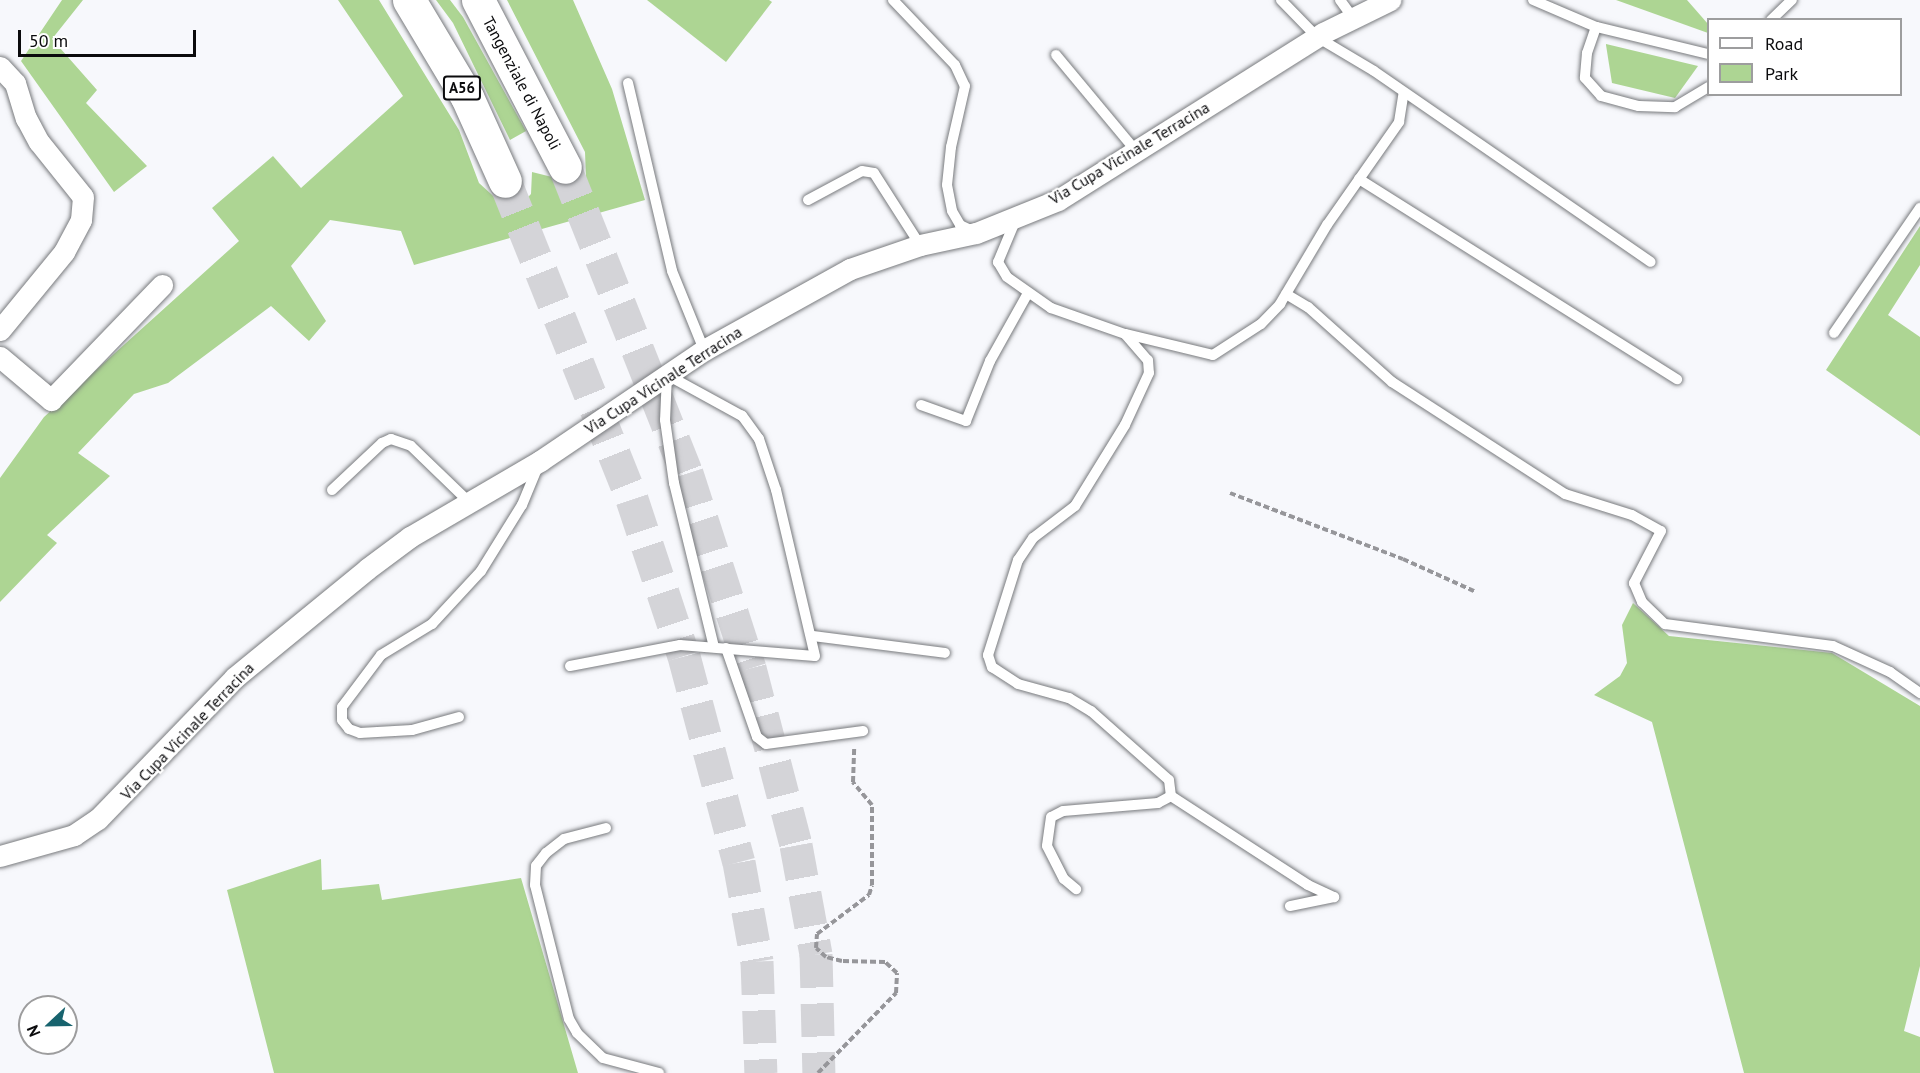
<!DOCTYPE html>
<html>
<head>
<meta charset="utf-8">
<style>
	body { margin:0 }
	#map { position:relative; width:1920px; height:1073px; overflow:hidden; background:#f7f8fc; font-family:"PT Sans",sans-serif }
	div>[style] { position:absolute }
	.green>* { inset:0; background:#add593 }
	.highway-tunnel>* { height:33px; margin-top:-16.5px; transform-origin:0; background:repeating-linear-gradient(90deg,#d4d4d8 0 33px,transparent 0 49px) }
	.path>* { height:4px; margin-top:-2px; transform-origin:0; background:repeating-linear-gradient(90deg,#96969a 0 6px,transparent 0 9px) }
	.roads { filter:drop-shadow(0 0 2px #787a7d) drop-shadow(0 0 2px #787a7d) }
	.lane>* { height:10px; margin:-5px; padding:0 5px; transform-origin:5px; border-radius:5px; background:#fff }
	.street>* { height:21px; margin:-10.5px; padding:0 10.5px; transform-origin:10.5px; border-radius:10.5px; background:#fff }
	.highway>* { height:33px; margin:-16.5px; padding:0 16.5px; transform-origin:16.5px; border-radius:16.5px; background:#fff }
	span { translate:-50% -50%; white-space:nowrap; text-align:center; line-height:1.15; -webkit-text-stroke:4.5px #fff; paint-order:stroke }
	.shield-label span { padding:2px 4px; background:#fff; border:2px solid; border-radius:4px; -webkit-text-stroke-width:0 }
	.shield-label { font-size:15px; color:#0b0b0d; font-weight:700 }
	.street-label { font-size:16px; color:#0b0b0d }
	.legend { position:absolute; left:1707px; top:18px; width:195px; height:78px; box-sizing:border-box; background:#fff; border:2px solid #9d9d9e; margin:0; padding:8px 10px; list-style:none; font-size:18px; color:#0b0b0d }
	.legend li { display:flex; align-items:center; gap:12px; height:30px }
	.legend b { width:30px; border:2px solid #9d9d9e }
	.north { position:absolute; left:18px; top:995px; width:60px; height:60px; box-sizing:border-box; background:#fff; border:2px solid #9d9d9e; border-radius:50%; rotate:248deg; font-size:16px; font-weight:700; line-height:24px; text-align:center; color:#0b0b0d }
	.north::after { content:''; display:block; margin:auto; width:21px; height:27px; background:#17636e; clip-path:polygon(50% 0,100% 100%,50% 72%,0 100%) }
	.scale { position:absolute; left:18px; top:30px; width:178px; height:27px; box-sizing:border-box; border:3px solid #0b0b0d; border-top:0; padding-left:8px; font-size:18px; line-height:21px; white-space:nowrap; color:#0b0b0d; -webkit-text-stroke:4px #fff; paint-order:stroke }
</style>
</head>
<body>
<div id="map">
	<div class="green">
		<div style="clip-path:polygon(62px 0,83px 0,52px 39px,97px 90px,86px 103px,147px 166px,114px 192px,21px 61px)"></div>
		<div style="clip-path:polygon(338px 0,379px 0,459px 130px,479px 183px,501px 203px,517px 208px,531px 194px,532px 172px,572px 182px,586px 178px,585px 152px,507px 0,573px 0,612px 89px,645px 200px,414px 265px,401px 231px,330px 220px,291px 266px,326px 321px,309px 341px,271px 306px,168px 383px,134px 394px,78px 453px,110px 476px,47px 535px,57px 543px,0 602px,0 478px,44px 417px,239px 241px,212px 208px,273px 156px,301px 188px,403px 96px)"></div>
		<div style="clip-path:polygon(436px 0,450px 0,463px 17px,526px 131px,510px 140px,453px 23px)"></div>
		<div style="clip-path:polygon(647px 0,769px 0,772px 2px,726px 62px)"></div>
		<div style="clip-path:polygon(1616px 0,1687px 0,1708px 24px,1708px 33px)"></div>
		<div style="clip-path:polygon(1606px 45px,1606px 44px,1698px 66px,1675px 98px,1612px 83px)"></div>
		<div style="clip-path:polygon(1920px 226px,1920px 265px,1888px 315px,1920px 337px,1920px 436px,1826px 370px)"></div>
		<div style="clip-path:polygon(1633px 603px,1669px 636px,1832px 653px,1920px 706px,1920px 966px,1904px 1031px,1920px 1037px,1920px 1073px,1744px 1073px,1652px 722px,1594px 695px,1620px 676px,1627px 663px,1622px 625px)"></div>
		<div style="clip-path:polygon(321px 859px,322px 890px,379px 884px,382px 900px,521px 878px,578px 1073px,274px 1073px,227px 890px)"></div>
	</div>
	<div class="highway-tunnel">
		<div style="left:565px;top:167px;width:329px;rotate:68.3deg"></div>
		<div style="left:687px;top:473px;width:205px;rotate:72.1deg"></div>
		<div style="left:750px;top:668px;width:183px;rotate:75.4deg"></div>
		<div style="left:796px;top:845px;width:111px;rotate:79.6deg"></div>
		<div style="left:816px;top:954px;width:119px;rotate:88.6deg"></div>
		<div style="left:505px;top:181px;width:342px;rotate:68.2deg"></div>
		<div style="left:632px;top:499px;width:165px;rotate:71.7deg"></div>
		<div style="left:684px;top:656px;width:213px;rotate:75.1deg"></div>
		<div style="left:739px;top:862px;width:101px;rotate:79.7deg"></div>
		<div style="left:757px;top:961px;width:112px;rotate:88deg"></div>
	</div>
	<div class="path">
		<div style="left:1230px;top:493px;width:185px;rotate:20.9deg"></div>
		<div style="left:1403px;top:559px;width:78px;rotate:24.3deg"></div>
		<div style="left:818px;top:1073px;width:112px;rotate:-45.7deg"></div>
		<div style="left:896px;top:993px;width:20px;rotate:-87deg"></div>
		<div style="left:897px;top:973px;width:16px;rotate:-137deg"></div>
		<div style="left:885px;top:962px;width:43px;rotate:-178.7deg"></div>
		<div style="left:842px;top:961px;width:16px;rotate:-166deg"></div>
		<div style="left:826px;top:957px;width:13px;rotate:-138deg"></div>
		<div style="left:816px;top:948px;width:14px;rotate:-86deg"></div>
		<div style="left:817px;top:934px;width:65px;rotate:-36.9deg"></div>
		<div style="left:869px;top:895px;width:10px;rotate:-73deg"></div>
		<div style="left:872px;top:885px;width:80px;rotate:-90deg"></div>
		<div style="left:872px;top:805px;width:30px;rotate:-130deg"></div>
		<div style="left:853px;top:782px;width:35px;rotate:-88deg"></div>
	</div>
	<div class="roads">
		<div class="lane">
			<div style="left:893px;top:0;width:90px;rotate:46.4deg"></div>
			<div style="left:955px;top:65px;width:23px;rotate:65deg"></div>
			<div style="left:965px;top:86px;width:63px;rotate:102.9deg"></div>
			<div style="left:951px;top:147px;width:38px;rotate:96deg"></div>
			<div style="left:947px;top:185px;width:26px;rotate:79deg"></div>
			<div style="left:952px;top:211px;width:16px;rotate:60deg"></div>
			<div style="left:960px;top:225px;width:14px;rotate:25deg"></div>
			<div style="left:1281px;top:0;width:52px;rotate:45.8deg"></div>
			<div style="left:1317px;top:37px;width:66px;rotate:30.8deg"></div>
			<div style="left:1374px;top:71px;width:336px;rotate:34.6deg"></div>
			<div style="left:1340px;top:0;width:22px;rotate:54deg"></div>
			<div style="left:1533px;top:0;width:69px;rotate:23.2deg"></div>
			<div style="left:1771px;top:20px;width:29px;rotate:-44deg"></div>
			<div style="left:1708px;top:54px;width:115px;rotate:-166.4deg"></div>
			<div style="left:1596px;top:27px;width:28px;rotate:109deg"></div>
			<div style="left:1587px;top:53px;width:25px;rotate:95deg"></div>
			<div style="left:1585px;top:78px;width:24px;rotate:48deg"></div>
			<div style="left:1601px;top:96px;width:39px;rotate:15deg"></div>
			<div style="left:1639px;top:106px;width:36px;rotate:2deg"></div>
			<div style="left:1675px;top:107px;width:39px;rotate:-31deg"></div>
			<div style="left:1056px;top:55px;width:125px;rotate:50.2deg"></div>
			<div style="left:628px;top:83px;width:193px;rotate:76.8deg"></div>
			<div style="left:672px;top:271px;width:85px;rotate:67.9deg"></div>
			<div style="left:1359px;top:179px;width:376px;rotate:32.2deg"></div>
			<div style="left:808px;top:200px;width:61px;rotate:-28.2deg"></div>
			<div style="left:862px;top:171px;width:12px;rotate:9deg"></div>
			<div style="left:874px;top:173px;width:85px;rotate:57.4deg"></div>
			<div style="left:1016px;top:219px;width:47px;rotate:112.7deg"></div>
			<div style="left:998px;top:262px;width:17px;rotate:59deg"></div>
			<div style="left:1007px;top:277px;width:54px;rotate:35.2deg"></div>
			<div style="left:1051px;top:308px;width:78px;rotate:19.4deg"></div>
			<div style="left:1125px;top:334px;width:35px;rotate:49deg"></div>
			<div style="left:1148px;top:360px;width:13px;rotate:86deg"></div>
			<div style="left:1149px;top:373px;width:57px;rotate:114.8deg"></div>
			<div style="left:1125px;top:425px;width:95px;rotate:121.7deg"></div>
			<div style="left:1075px;top:506px;width:53px;rotate:142.7deg"></div>
			<div style="left:1033px;top:538px;width:27px;rotate:124deg"></div>
			<div style="left:1018px;top:560px;width:100px;rotate:107.5deg"></div>
			<div style="left:988px;top:655px;width:13px;rotate:72deg"></div>
			<div style="left:992px;top:667px;width:31px;rotate:33deg"></div>
			<div style="left:1018px;top:684px;width:53px;rotate:15.4deg"></div>
			<div style="left:1069px;top:698px;width:26px;rotate:31deg"></div>
			<div style="left:1091px;top:711px;width:104px;rotate:41.5deg"></div>
			<div style="left:1169px;top:780px;width:16px;rotate:83deg"></div>
			<div style="left:1171px;top:796px;width:15px;rotate:152deg"></div>
			<div style="left:1158px;top:803px;width:95px;rotate:175.2deg"></div>
			<div style="left:1063px;top:811px;width:13px;rotate:153deg"></div>
			<div style="left:1051px;top:817px;width:29px;rotate:98deg"></div>
			<div style="left:1047px;top:846px;width:37px;rotate:63deg"></div>
			<div style="left:1064px;top:879px;width:16px;rotate:40deg"></div>
			<div style="left:1286px;top:294px;width:26px;rotate:31deg"></div>
			<div style="left:1308px;top:307px;width:113px;rotate:41.8deg"></div>
			<div style="left:1392px;top:382px;width:206px;rotate:32.9deg"></div>
			<div style="left:1565px;top:494px;width:70px;rotate:17.4deg"></div>
			<div style="left:1632px;top:515px;width:33px;rotate:29deg"></div>
			<div style="left:1661px;top:531px;width:59px;rotate:117.4deg"></div>
			<div style="left:1634px;top:583px;width:21px;rotate:67deg"></div>
			<div style="left:1642px;top:602px;width:32px;rotate:44deg"></div>
			<div style="left:1665px;top:624px;width:169px;rotate:7.5deg"></div>
			<div style="left:1833px;top:646px;width:63px;rotate:24.5deg"></div>
			<div style="left:1890px;top:672px;width:37px;rotate:35deg"></div>
			<div style="left:1834px;top:333px;width:152px;rotate:-55.5deg"></div>
			<div style="left:1126px;top:334px;width:89px;rotate:13.6deg"></div>
			<div style="left:1213px;top:355px;width:57px;rotate:-32.9deg"></div>
			<div style="left:1261px;top:324px;width:28px;rotate:-46deg"></div>
			<div style="left:1280px;top:304px;width:92px;rotate:-59.3deg"></div>
			<div style="left:1327px;top:225px;width:126px;rotate:-55deg"></div>
			<div style="left:1399px;top:122px;width:30px;rotate:-81deg"></div>
			<div style="left:921px;top:405px;width:48px;rotate:19.6deg"></div>
			<div style="left:966px;top:421px;width:65px;rotate:-68.2deg"></div>
			<div style="left:990px;top:361px;width:78px;rotate:-60.8deg"></div>
			<div style="left:332px;top:490px;width:69px;rotate:-43.2deg"></div>
			<div style="left:382px;top:443px;width:10px;rotate:-24deg"></div>
			<div style="left:391px;top:439px;width:21px;rotate:19deg"></div>
			<div style="left:411px;top:446px;width:79px;rotate:44deg"></div>
			<div style="left:813px;top:636px;width:133px;rotate:7.3deg"></div>
			<div style="left:726px;top:648px;width:94px;rotate:70.8deg"></div>
			<div style="left:757px;top:737px;width:11px;rotate:38deg"></div>
			<div style="left:766px;top:744px;width:98px;rotate:-7.6deg"></div>
			<div style="left:570px;top:666px;width:112px;rotate:-10.8deg"></div>
			<div style="left:680px;top:645px;width:135px;rotate:4.7deg"></div>
			<div style="left:815px;top:656px;width:171px;rotate:-103.2deg"></div>
			<div style="left:776px;top:490px;width:54px;rotate:-108.4deg"></div>
			<div style="left:759px;top:439px;width:29px;rotate:-126deg"></div>
			<div style="left:742px;top:416px;width:85px;rotate:-151.3deg"></div>
			<div style="left:667px;top:375px;width:45px;rotate:92.5deg"></div>
			<div style="left:665px;top:420px;width:64px;rotate:81.9deg"></div>
			<div style="left:674px;top:483px;width:169px;rotate:76.3deg"></div>
			<div style="left:459px;top:717px;width:49px;rotate:164.5deg"></div>
			<div style="left:412px;top:730px;width:52px;rotate:176.7deg"></div>
			<div style="left:360px;top:733px;width:12px;rotate:-160deg"></div>
			<div style="left:349px;top:729px;width:11px;rotate:-128deg"></div>
			<div style="left:342px;top:720px;width:13px;rotate:-90deg"></div>
			<div style="left:342px;top:707px;width:65px;rotate:-53.1deg"></div>
			<div style="left:381px;top:655px;width:60px;rotate:-31.3deg"></div>
			<div style="left:432px;top:624px;width:72px;rotate:-47.2deg"></div>
			<div style="left:481px;top:571px;width:78px;rotate:-58.2deg"></div>
			<div style="left:522px;top:505px;width:44px;rotate:-67.5deg"></div>
			<div style="left:1171px;top:796px;width:163px;rotate:33deg"></div>
			<div style="left:1308px;top:885px;width:29px;rotate:25deg"></div>
			<div style="left:1334px;top:897px;width:45px;rotate:168.4deg"></div>
			<div style="left:606px;top:828px;width:43px;rotate:165.3deg"></div>
			<div style="left:564px;top:839px;width:23px;rotate:142deg"></div>
			<div style="left:546px;top:853px;width:16px;rotate:128deg"></div>
			<div style="left:536px;top:866px;width:19px;rotate:93deg"></div>
			<div style="left:535px;top:885px;width:138px;rotate:75.8deg"></div>
			<div style="left:569px;top:1019px;width:16px;rotate:60deg"></div>
			<div style="left:577px;top:1033px;width:36px;rotate:44deg"></div>
			<div style="left:603px;top:1058px;width:58px;rotate:15deg"></div>
		</div>
		<div class="street">
			<div style="left:0;top:67px;width:22px;rotate:47deg"></div>
			<div style="left:15px;top:83px;width:37px;rotate:73deg"></div>
			<div style="left:26px;top:118px;width:27px;rotate:62deg"></div>
			<div style="left:39px;top:142px;width:70px;rotate:51.3deg"></div>
			<div style="left:83px;top:197px;width:23px;rotate:95deg"></div>
			<div style="left:81px;top:220px;width:36px;rotate:118deg"></div>
			<div style="left:64px;top:252px;width:101px;rotate:129.4deg"></div>
			<div style="left:0;top:357px;width:67px;rotate:40.1deg"></div>
			<div style="left:51px;top:400px;width:160px;rotate:-46deg"></div>
			<div style="left:0;top:856px;width:77px;rotate:-15.8deg"></div>
			<div style="left:74px;top:835px;width:29px;rotate:-34deg"></div>
			<div style="left:98px;top:819px;width:196px;rotate:-46deg"></div>
			<div style="left:234px;top:678px;width:172px;rotate:-39.3deg"></div>
			<div style="left:367px;top:569px;width:54px;rotate:-36.7deg"></div>
			<div style="left:410px;top:537px;width:151px;rotate:-30.3deg"></div>
			<div style="left:540px;top:461px;width:198px;rotate:-34.1deg"></div>
			<div style="left:704px;top:350px;width:167px;rotate:-29deg"></div>
			<div style="left:850px;top:269px;width:74px;rotate:-18.9deg"></div>
			<div style="left:920px;top:245px;width:57px;rotate:-12.1deg"></div>
			<div style="left:976px;top:233px;width:88px;rotate:-21.9deg"></div>
			<div style="left:1058px;top:200px;width:313px;rotate:-32.2deg"></div>
			<div style="left:1323px;top:33px;width:75px;rotate:-26.2deg"></div>
		</div>
		<div class="highway">
			<div style="left:409px;top:0;width:113px;rotate:59.1deg"></div>
			<div style="left:467px;top:97px;width:92px;rotate:65.7deg"></div>
			<div style="left:478px;top:0;width:188px;rotate:62.5deg"></div>
		</div>
	</div>
	<div class="shield-label">
		<span style="left:462px;top:88px">A56</span>
	</div>
	<div class="street-label">
		<span style="left:522px;top:83px;rotate:62deg">Tangenziale di Napoli</span>
		<span style="left:1129px;top:153px;rotate:-31deg">Via Cupa Vicinale Terracina</span>
		<span style="left:663px;top:380px;rotate:-33deg">Via Cupa Vicinale Terracina</span>
		<span style="left:187px;top:731px;rotate:-46deg">Via Cupa Vicinale Terracina</span>
	</div>
	<ul class="legend">
	<li><b style="height:8px;background:#fff"></b>Road</li>
	<li><b style="height:16px;background:#add593"></b>Park</li>
	</ul>
	<div class="north">N</div>
	<div class="scale">50 m</div>
</div>
</body>
</html>
